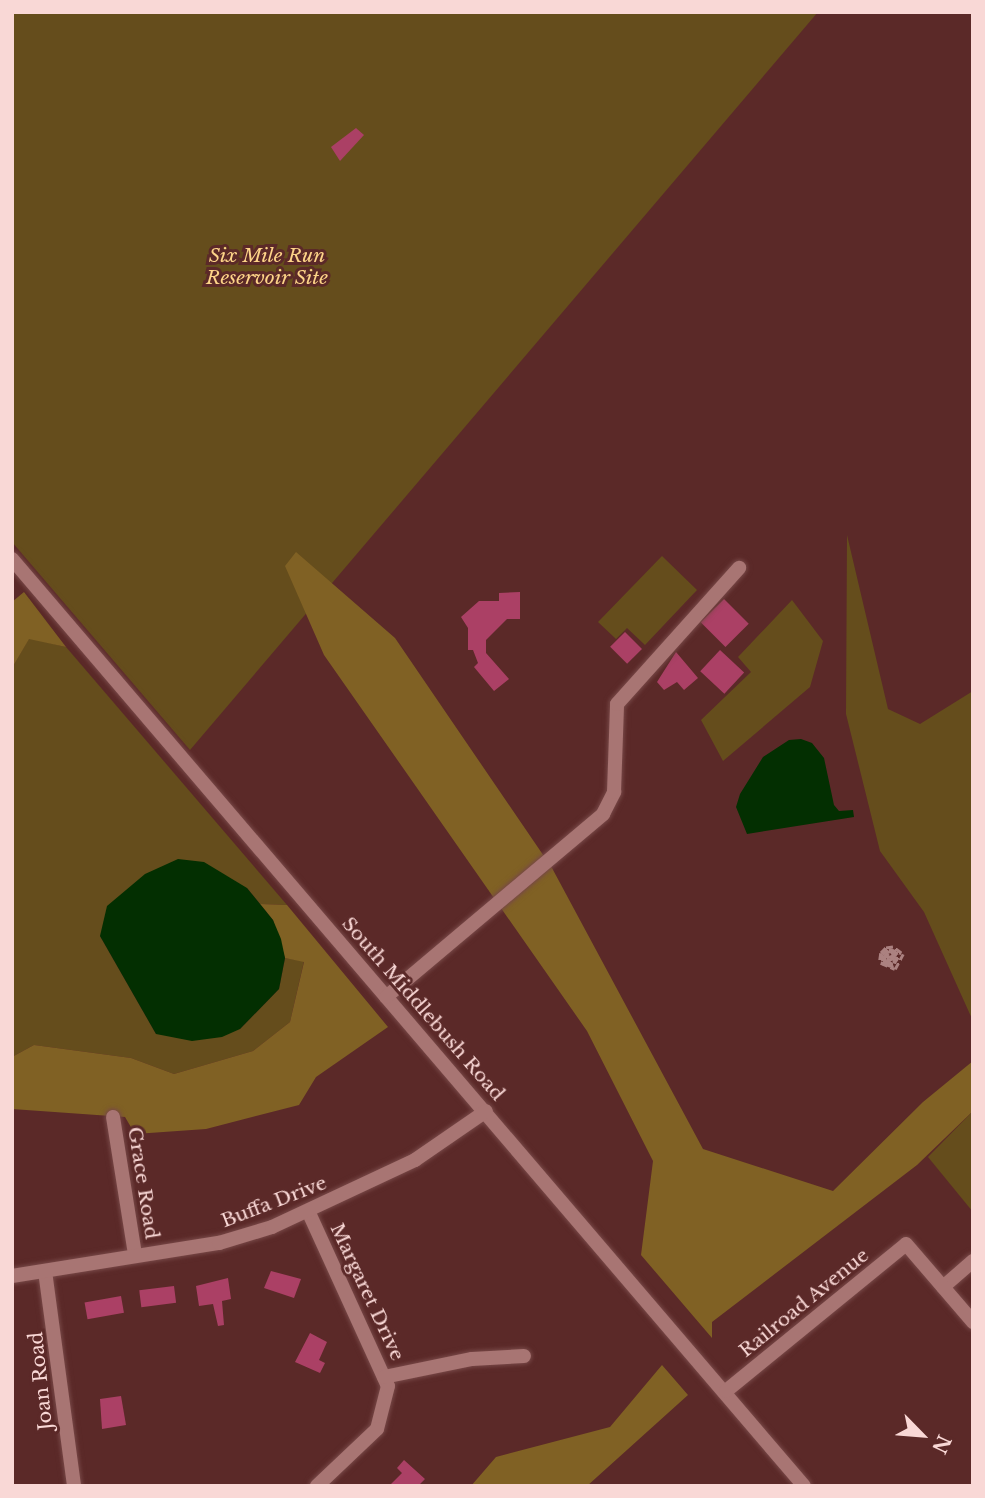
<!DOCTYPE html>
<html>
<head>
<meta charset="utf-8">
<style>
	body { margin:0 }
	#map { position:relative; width:985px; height:1498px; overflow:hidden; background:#5b2928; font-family:"Libre Baskerville",serif }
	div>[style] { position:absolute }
	.green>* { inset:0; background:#654d1c }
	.forest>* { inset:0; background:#806124 }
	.water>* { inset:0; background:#032f01 }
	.building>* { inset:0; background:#ab4065; transform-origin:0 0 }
	.path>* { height:2.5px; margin-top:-1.25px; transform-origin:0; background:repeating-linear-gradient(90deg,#ab8180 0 7px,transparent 0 10.5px) }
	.roads { filter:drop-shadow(0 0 2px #774847) drop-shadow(0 0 2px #774847) }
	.minor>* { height:14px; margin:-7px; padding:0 7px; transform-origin:7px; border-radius:7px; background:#a87573 }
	span { translate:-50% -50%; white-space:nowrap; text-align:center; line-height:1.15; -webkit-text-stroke:6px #5b2928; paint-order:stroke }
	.park-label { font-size:19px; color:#fdd488; font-style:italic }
	.street-label { font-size:19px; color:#f9d8d6 }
	.frame { position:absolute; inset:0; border:14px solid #f9d8d6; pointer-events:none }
	.north { position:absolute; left:887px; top:1400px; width:70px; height:70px; -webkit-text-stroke:5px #5b2928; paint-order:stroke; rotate:115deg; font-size:19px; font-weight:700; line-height:28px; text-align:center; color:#f9d8d6 }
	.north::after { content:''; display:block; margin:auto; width:24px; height:32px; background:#f9d8d6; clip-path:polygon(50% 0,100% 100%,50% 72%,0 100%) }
</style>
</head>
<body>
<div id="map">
	<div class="green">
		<div style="clip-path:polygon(12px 12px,818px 12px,190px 750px,12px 542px)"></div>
		<div style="clip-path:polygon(847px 535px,888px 709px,920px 724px,973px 691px,973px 1021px,924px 912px,880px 851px,846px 714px)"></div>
		<div style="clip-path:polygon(662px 556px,697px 590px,645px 645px,627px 628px,616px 639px,598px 622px)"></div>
		<div style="clip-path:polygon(792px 600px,823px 641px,810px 687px,723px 761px,701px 720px,751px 672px,738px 657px)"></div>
		<div style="clip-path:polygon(29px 638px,66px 647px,287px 905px,260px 904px,247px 888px,100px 936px,156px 1034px,240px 1029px,279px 989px,285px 958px,304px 961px,290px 1022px,253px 1051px,174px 1074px,131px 1058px,34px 1045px,12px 1057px,12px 668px)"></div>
		<div style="clip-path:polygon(973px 1111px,973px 1212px,928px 1157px)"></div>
	</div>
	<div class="forest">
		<div style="clip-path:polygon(296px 552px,395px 638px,552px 868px,703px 1149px,833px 1191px,923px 1102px,973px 1061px,973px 1111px,917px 1165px,712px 1322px,712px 1338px,641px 1255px,653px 1161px,587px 1031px,324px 655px,285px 566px)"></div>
		<div style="clip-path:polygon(24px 592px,66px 647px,29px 639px,12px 668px,12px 602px)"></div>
		<div style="clip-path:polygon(260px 904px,287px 905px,388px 1027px,316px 1077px,299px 1105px,206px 1129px,135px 1134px,125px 1117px,12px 1109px,12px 1057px,34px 1045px,131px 1058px,174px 1074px,253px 1051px,290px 1022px,304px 962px,285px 958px,273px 920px)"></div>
		<div style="clip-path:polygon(662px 1365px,688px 1395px,587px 1486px,471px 1486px,496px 1457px,610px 1427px)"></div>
	</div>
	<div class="water">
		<div style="clip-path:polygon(801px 739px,812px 743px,824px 758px,834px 805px,839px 811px,853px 810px,854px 817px,747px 834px,736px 807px,740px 794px,763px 757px,789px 740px)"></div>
		<div style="clip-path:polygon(178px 859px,204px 862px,247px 888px,273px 920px,281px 939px,285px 958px,279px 989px,240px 1029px,222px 1037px,192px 1041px,156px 1034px,100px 936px,107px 906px,145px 874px)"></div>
	</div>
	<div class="building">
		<div style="clip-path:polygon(356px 128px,364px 135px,340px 161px,331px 147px)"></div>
		<div style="clip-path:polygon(520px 592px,520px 619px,507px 619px,486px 640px,486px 653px,509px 679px,494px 691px,474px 667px,478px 663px,473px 650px,468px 650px,468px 628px,461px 617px,479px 601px,499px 601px,499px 593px)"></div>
		<div style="left:724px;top:599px;width:35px;height:33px;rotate:45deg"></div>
		<div style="left:625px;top:632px;width:24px;height:21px;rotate:45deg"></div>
		<div style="left:720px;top:650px;width:33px;height:29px;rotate:43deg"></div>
		<div style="clip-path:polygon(676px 652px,698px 678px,684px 690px,677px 682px,664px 690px,657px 682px)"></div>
		<div style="clip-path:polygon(271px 1271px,301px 1279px,294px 1298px,264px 1288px)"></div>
		<div style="clip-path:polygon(228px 1278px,231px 1299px,222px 1301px,224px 1325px,218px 1326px,213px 1304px,199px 1306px,196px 1286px)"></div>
		<div style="left:174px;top:1286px;width:17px;height:35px;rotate:83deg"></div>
		<div style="left:121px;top:1296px;width:17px;height:37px;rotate:80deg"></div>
		<div style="clip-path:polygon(310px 1333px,327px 1342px,319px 1360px,325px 1363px,320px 1373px,295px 1362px)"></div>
		<div style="clip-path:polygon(121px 1396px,126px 1425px,102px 1429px,100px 1399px)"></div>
		<div style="clip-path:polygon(404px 1460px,425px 1479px,418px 1486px,389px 1486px,402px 1473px,397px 1468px)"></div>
	</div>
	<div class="path">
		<div style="left:892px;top:958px;width:4px;rotate:-27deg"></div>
		<div style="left:896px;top:956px;width:6px;rotate:-135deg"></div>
		<div style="left:892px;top:952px;width:4px;rotate:63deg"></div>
		<div style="left:894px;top:956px;width:8px;rotate:166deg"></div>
		<div style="left:886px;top:958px;width:5px;rotate:-68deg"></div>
		<div style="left:888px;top:953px;width:5px;rotate:127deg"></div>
		<div style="left:885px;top:957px;width:5px;rotate:79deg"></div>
		<div style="left:886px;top:962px;width:5px;rotate:22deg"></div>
		<div style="left:891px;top:964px;width:6px;rotate:-135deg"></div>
		<div style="left:887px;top:960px;width:8px;rotate:-14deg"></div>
		<div style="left:895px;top:958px;width:5px;rotate:101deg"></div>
		<div style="left:894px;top:963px;width:7px;rotate:-56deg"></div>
		<div style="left:898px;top:957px;width:9px;rotate:122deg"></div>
		<div style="left:893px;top:965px;width:9px;rotate:-153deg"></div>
		<div style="left:885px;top:961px;width:3px;rotate:-108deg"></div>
		<div style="left:884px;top:958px;width:7px;rotate:-63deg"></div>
		<div style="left:887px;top:952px;width:4px;rotate:-14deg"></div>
		<div style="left:891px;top:951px;width:8px;rotate:23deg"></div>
		<div style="left:898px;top:954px;width:10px;rotate:-151deg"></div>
		<div style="left:889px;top:949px;width:13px;rotate:18deg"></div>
		<div style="left:901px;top:953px;width:10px;rotate:-143deg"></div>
		<div style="left:893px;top:947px;width:7px;rotate:172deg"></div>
		<div style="left:886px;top:948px;width:7px;rotate:135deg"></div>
		<div style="left:881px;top:953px;width:7px;rotate:98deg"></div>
		<div style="left:880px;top:960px;width:6px;rotate:-72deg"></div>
		<div style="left:882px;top:954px;width:7px;rotate:-45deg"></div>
		<div style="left:887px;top:949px;width:7px;rotate:124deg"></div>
		<div style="left:883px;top:955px;width:6px;rotate:90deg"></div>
		<div style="left:883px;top:961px;width:12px;rotate:31deg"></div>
		<div style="left:893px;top:967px;width:13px;rotate:-162deg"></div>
		<div style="left:881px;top:963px;width:15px;rotate:23deg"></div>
		<div style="left:895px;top:969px;width:17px;rotate:-62deg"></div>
	</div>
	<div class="roads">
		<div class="minor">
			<div style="left:12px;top:559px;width:1219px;rotate:49.49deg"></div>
			<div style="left:386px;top:997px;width:284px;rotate:-40.1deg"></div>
			<div style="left:603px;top:814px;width:25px;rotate:-63deg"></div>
			<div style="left:614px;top:792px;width:88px;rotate:-88deg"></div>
			<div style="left:617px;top:704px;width:183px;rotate:-48.1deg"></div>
			<div style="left:113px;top:1117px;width:140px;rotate:80.9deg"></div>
			<div style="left:309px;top:1213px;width:190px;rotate:65.5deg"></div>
			<div style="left:388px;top:1386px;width:44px;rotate:104.3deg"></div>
			<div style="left:377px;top:1429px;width:83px;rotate:136.5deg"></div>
			<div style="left:45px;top:1271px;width:217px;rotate:82.3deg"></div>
			<div style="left:12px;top:1276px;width:210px;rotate:-9.1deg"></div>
			<div style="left:219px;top:1243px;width:55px;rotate:-16.8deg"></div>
			<div style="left:272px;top:1227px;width:158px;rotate:-25.1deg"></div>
			<div style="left:415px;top:1160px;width:86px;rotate:-34.6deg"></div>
			<div style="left:943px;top:1287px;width:40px;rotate:-41deg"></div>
			<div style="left:384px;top:1377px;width:90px;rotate:-11.6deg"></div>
			<div style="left:472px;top:1359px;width:52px;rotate:-3.3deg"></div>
			<div style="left:726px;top:1391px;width:232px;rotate:-39.2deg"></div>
			<div style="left:906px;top:1244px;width:103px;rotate:49.3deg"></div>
		</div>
	</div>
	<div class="park-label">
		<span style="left:267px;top:267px">Six Mile Run<br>Reservoir Site</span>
	</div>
	<div class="street-label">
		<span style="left:423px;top:1009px;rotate:49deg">South Middlebush Road</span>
		<span style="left:143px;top:1183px;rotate:81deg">Grace Road</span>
		<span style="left:274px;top:1202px;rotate:-21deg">Buffa Drive</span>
		<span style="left:367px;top:1292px;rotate:65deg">Margaret Drive</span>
		<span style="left:804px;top:1303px;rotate:-39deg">Railroad Avenue</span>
		<span style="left:41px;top:1381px;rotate:-96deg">Joan Road</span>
	</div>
	<div class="frame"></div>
	<div class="north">N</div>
</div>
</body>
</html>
